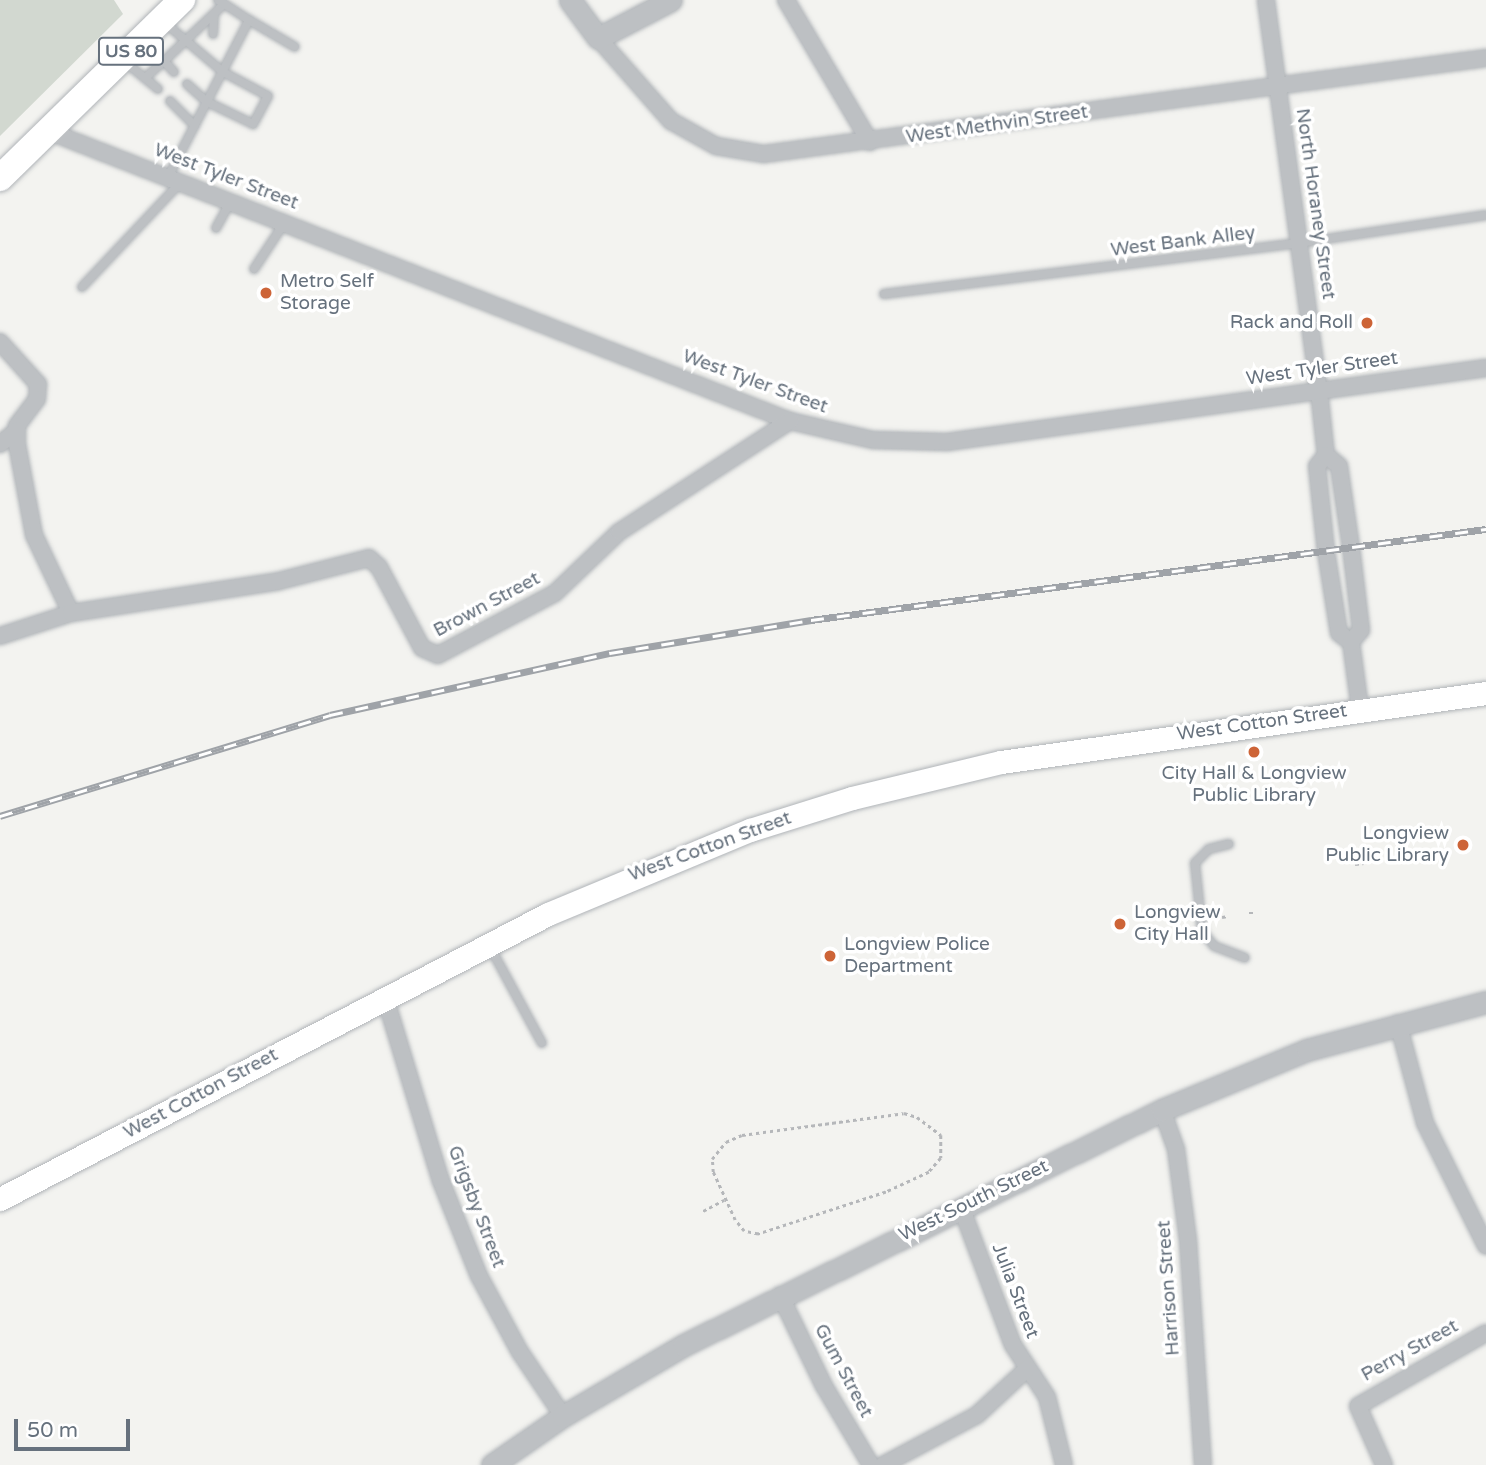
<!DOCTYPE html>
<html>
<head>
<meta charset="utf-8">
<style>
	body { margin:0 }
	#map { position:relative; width:1486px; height:1465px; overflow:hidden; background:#f3f3f0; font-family:"Varela Round",sans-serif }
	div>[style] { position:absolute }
	.green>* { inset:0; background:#d2d8d0 }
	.path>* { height:2.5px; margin-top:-1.25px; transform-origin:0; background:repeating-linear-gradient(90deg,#b5b7ba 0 3.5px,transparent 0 7px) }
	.roads { filter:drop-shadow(0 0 2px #b0b4b8) drop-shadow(0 0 2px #b0b4b8) }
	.service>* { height:8px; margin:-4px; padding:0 4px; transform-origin:4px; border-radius:4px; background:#bdc0c3 }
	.minor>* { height:16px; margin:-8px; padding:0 8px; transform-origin:8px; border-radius:8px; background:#bdc0c3 }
	.tertiary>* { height:21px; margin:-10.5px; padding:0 10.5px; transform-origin:10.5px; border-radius:10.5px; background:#bdc0c3 }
	.secondary>* { height:23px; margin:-11.5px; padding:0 11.5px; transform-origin:11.5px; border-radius:11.5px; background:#fff }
	.primary>* { height:26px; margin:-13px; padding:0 13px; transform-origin:13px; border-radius:13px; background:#fff }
	.rail>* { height:7px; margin-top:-3.5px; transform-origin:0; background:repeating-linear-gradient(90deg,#fff 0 13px,#9fa3a8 0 26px); box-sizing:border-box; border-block:2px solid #9fa3a8 }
	.dots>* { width:19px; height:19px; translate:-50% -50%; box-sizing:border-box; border:4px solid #fff; border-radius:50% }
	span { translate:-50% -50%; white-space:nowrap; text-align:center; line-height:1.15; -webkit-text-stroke:7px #fff; paint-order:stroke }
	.shield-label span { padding:2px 5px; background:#fff; border:2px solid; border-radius:5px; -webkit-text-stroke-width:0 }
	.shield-label { font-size:18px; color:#66717d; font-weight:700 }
	.street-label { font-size:19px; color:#66717d }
	.poi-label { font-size:19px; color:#66717d }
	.left { translate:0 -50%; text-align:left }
	.right { translate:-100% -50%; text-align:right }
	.scale { position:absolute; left:14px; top:1419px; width:116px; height:32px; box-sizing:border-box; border:4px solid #66717d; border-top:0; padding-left:9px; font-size:21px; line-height:24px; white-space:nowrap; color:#66717d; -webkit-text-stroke:5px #fff; paint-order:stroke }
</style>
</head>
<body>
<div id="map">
	<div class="green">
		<div style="clip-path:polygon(0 0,114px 0,123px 14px,0 136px)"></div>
	</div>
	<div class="path">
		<div style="left:1355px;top:864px;width:9px;rotate:-6deg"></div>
		<div style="left:1249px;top:913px;width:5px"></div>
		<div style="left:1222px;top:917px;width:6px;rotate:-9deg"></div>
		<div style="left:904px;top:1113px;width:14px;rotate:17deg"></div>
		<div style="left:917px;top:1117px;width:30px;rotate:37deg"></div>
		<div style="left:941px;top:1135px;width:23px;rotate:90deg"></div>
		<div style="left:941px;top:1158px;width:18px;rotate:131deg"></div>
		<div style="left:929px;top:1172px;width:47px;rotate:155.1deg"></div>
		<div style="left:886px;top:1192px;width:135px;rotate:161.8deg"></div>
		<div style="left:758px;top:1234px;width:14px;rotate:-168deg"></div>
		<div style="left:744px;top:1231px;width:14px;rotate:-129deg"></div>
		<div style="left:735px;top:1220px;width:53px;rotate:-114.6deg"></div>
		<div style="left:713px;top:1172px;width:13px;rotate:-94deg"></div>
		<div style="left:712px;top:1159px;width:22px;rotate:-51deg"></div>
		<div style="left:726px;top:1142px;width:17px;rotate:-24deg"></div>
		<div style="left:742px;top:1135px;width:163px;rotate:-7.7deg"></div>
		<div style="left:703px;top:1211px;width:24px;rotate:-28deg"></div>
	</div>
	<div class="roads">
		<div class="service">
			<div style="left:249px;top:20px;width:53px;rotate:30.4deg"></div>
			<div style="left:164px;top:22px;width:77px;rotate:40.3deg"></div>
			<div style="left:223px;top:72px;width:51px;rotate:28.1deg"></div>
			<div style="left:268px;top:96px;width:32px;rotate:118deg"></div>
			<div style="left:253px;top:124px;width:51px;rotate:-154.4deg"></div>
			<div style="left:207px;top:102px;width:27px;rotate:-138deg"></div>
			<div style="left:213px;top:34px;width:20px;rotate:-87deg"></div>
			<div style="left:125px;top:62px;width:26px;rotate:39deg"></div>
			<div style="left:174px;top:72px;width:15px;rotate:-132deg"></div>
			<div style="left:164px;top:61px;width:83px;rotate:-43.5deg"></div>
			<div style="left:158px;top:89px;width:17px;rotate:-140deg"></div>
			<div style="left:145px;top:78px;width:25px;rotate:-42deg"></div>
			<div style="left:170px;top:101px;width:35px;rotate:45deg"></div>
			<div style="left:168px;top:177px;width:177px;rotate:-62.7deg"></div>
			<div style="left:249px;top:20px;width:37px;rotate:-147deg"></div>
			<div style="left:216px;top:228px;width:31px;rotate:-61deg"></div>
			<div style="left:254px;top:269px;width:56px;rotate:-56.6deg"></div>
			<div style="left:82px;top:287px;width:144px;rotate:-46.7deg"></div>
			<div style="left:884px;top:294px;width:418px;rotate:-7deg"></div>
			<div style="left:1299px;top:243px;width:189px;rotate:-8.5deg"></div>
			<div style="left:1229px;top:844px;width:21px;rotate:166deg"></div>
			<div style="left:1209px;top:849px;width:20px;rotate:135deg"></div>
			<div style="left:1195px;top:863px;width:68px;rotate:84.1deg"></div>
			<div style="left:1202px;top:931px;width:19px;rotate:51deg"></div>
			<div style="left:1214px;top:946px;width:33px;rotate:21deg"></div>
			<div style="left:490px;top:947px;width:109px;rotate:61.6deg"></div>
		</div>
		<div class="minor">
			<div style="left:786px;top:0;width:165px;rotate:59.4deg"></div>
			<div style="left:1266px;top:0;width:395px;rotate:82.3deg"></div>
			<div style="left:1319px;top:391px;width:64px;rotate:83.8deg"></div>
			<div style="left:1326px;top:455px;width:14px;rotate:129deg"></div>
			<div style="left:1317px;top:466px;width:85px;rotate:84deg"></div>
			<div style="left:1326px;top:551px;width:83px;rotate:81deg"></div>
			<div style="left:1339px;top:633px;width:15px;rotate:37deg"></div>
			<div style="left:1351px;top:642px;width:68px;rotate:82.3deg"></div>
			<div style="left:598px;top:38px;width:111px;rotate:48.7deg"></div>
			<div style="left:671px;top:121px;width:51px;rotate:29.1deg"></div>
			<div style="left:716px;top:146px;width:49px;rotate:9.5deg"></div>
			<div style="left:764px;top:154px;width:728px;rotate:-7.57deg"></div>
			<div style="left:48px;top:131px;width:797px;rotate:21.35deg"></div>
			<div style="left:790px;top:421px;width:85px;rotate:12.9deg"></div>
			<div style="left:873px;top:440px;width:74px;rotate:1.5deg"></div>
			<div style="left:947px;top:442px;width:544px;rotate:-7.82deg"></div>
			<div style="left:0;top:342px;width:57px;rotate:47.9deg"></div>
			<div style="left:38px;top:384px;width:15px;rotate:94deg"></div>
			<div style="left:37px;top:399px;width:34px;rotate:127deg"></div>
			<div style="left:17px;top:426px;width:18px;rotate:90deg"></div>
			<div style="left:17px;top:444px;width:93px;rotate:79.4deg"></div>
			<div style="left:34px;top:535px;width:86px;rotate:64.6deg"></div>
			<div style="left:0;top:444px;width:22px;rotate:-39deg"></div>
			<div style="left:1326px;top:455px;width:17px;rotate:40deg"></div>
			<div style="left:1339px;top:466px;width:82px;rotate:81.6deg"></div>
			<div style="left:1351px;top:547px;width:84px;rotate:83.1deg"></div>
			<div style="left:1361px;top:630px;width:16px;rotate:130deg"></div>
			<div style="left:0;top:636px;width:75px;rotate:-17.9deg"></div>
			<div style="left:71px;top:613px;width:210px;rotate:-8.7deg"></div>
			<div style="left:279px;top:581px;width:93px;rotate:-14.3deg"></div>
			<div style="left:369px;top:558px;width:13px;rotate:42deg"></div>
			<div style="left:379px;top:567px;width:92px;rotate:62deg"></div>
			<div style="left:422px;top:648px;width:17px;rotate:24deg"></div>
			<div style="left:438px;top:655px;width:132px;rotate:-27.9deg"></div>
			<div style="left:555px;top:593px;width:88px;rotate:-43.6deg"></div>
			<div style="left:619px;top:532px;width:204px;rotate:-33deg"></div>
			<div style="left:385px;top:997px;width:192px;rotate:73.1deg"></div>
			<div style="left:441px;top:1181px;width:102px;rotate:68.2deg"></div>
			<div style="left:479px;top:1276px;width:86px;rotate:61.7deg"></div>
			<div style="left:520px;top:1352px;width:77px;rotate:56.1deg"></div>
			<div style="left:1398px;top:1023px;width:104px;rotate:74.9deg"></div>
			<div style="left:1425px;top:1123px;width:137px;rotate:63.6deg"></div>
			<div style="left:1162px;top:1110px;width:41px;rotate:70.3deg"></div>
			<div style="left:1176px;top:1149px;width:92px;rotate:82.5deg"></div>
			<div style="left:1188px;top:1240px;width:225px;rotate:86.2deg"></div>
			<div style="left:961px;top:1207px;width:147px;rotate:69.4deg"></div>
			<div style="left:1013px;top:1345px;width:62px;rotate:56.8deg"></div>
			<div style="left:1047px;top:1397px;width:70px;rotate:76deg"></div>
			<div style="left:780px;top:1295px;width:101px;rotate:64.2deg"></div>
			<div style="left:824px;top:1386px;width:92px;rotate:59.3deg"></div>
			<div style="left:883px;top:1465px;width:106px;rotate:-28deg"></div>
			<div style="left:977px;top:1415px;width:68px;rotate:-42.6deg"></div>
			<div style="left:1384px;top:1465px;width:64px;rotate:-113.8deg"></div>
			<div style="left:1358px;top:1406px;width:147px;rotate:-29.7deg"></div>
		</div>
		<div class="tertiary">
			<div style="left:570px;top:0;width:47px;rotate:53.6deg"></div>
			<div style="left:598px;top:38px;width:82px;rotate:-27.5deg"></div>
			<div style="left:492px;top:1465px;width:86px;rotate:-34.6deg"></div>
			<div style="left:563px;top:1416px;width:140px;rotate:-30.4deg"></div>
			<div style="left:684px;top:1345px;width:533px;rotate:-26.18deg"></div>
			<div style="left:1162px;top:1110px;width:157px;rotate:-22.5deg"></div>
			<div style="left:1307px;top:1050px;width:185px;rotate:-15deg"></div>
		</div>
		<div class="secondary">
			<div style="left:0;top:1199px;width:618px;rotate:-27.48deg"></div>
			<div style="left:548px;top:914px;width:219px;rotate:-22.6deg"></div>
			<div style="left:750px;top:830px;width:107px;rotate:-17.4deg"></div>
			<div style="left:852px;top:798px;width:153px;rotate:-13.6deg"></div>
			<div style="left:1001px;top:762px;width:490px;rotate:-8.1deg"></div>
		</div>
		<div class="primary">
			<div style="left:0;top:178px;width:255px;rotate:-44.4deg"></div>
		</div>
	</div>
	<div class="rail">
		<div style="left:0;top:816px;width:345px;rotate:-17deg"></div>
		<div style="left:330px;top:715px;width:287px;rotate:-12.5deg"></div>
		<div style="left:610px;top:653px;width:204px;rotate:-9.3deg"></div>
		<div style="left:811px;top:620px;width:681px;rotate:-7.68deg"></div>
	</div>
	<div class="dots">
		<div style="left:266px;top:293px;background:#cd6437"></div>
		<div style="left:1367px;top:323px;background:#cd6437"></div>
		<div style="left:1254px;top:752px;background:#cd6437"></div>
		<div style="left:1463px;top:845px;background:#cd6437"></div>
		<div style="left:1120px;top:924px;background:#cd6437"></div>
		<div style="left:830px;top:956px;background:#cd6437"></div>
	</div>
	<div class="shield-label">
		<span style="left:131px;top:51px">US 80</span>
	</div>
	<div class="street-label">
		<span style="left:997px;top:125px;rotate:-8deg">West Methvin Street</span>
		<span style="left:226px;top:177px;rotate:21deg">West Tyler Street</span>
		<span style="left:1315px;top:204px;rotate:82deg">North Horaney Street</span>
		<span style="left:1183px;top:242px;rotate:-7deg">West Bank Alley</span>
		<span style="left:1322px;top:369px;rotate:-8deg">West Tyler Street</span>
		<span style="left:755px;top:382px;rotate:20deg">West Tyler Street</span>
		<span style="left:487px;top:605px;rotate:-28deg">Brown Street</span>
		<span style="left:1262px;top:723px;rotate:-8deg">West Cotton Street</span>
		<span style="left:710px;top:847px;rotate:-20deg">West Cotton Street</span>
		<span style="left:201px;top:1094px;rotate:-28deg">West Cotton Street</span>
		<span style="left:974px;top:1201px;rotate:-26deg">West South Street</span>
		<span style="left:476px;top:1207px;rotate:69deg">Grigsby Street</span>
		<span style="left:1169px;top:1288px;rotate:-94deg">Harrison Street</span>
		<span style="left:1015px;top:1291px;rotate:69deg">Julia Street</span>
		<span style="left:1410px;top:1351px;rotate:-29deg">Perry Street</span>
		<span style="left:843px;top:1371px;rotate:62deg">Gum Street</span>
	</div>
	<div class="poi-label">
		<span class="left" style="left:280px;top:293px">Metro Self<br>Storage</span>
		<span class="right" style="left:1353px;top:323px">Rack and Roll</span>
		<span style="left:1254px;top:785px">City Hall &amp; Longview<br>Public Library</span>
		<span class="right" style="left:1449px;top:845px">Longview<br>Public Library</span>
		<span class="left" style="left:1134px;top:924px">Longview<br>City Hall</span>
		<span class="left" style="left:844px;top:956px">Longview Police<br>Department</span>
	</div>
	<div class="scale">50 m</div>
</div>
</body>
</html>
